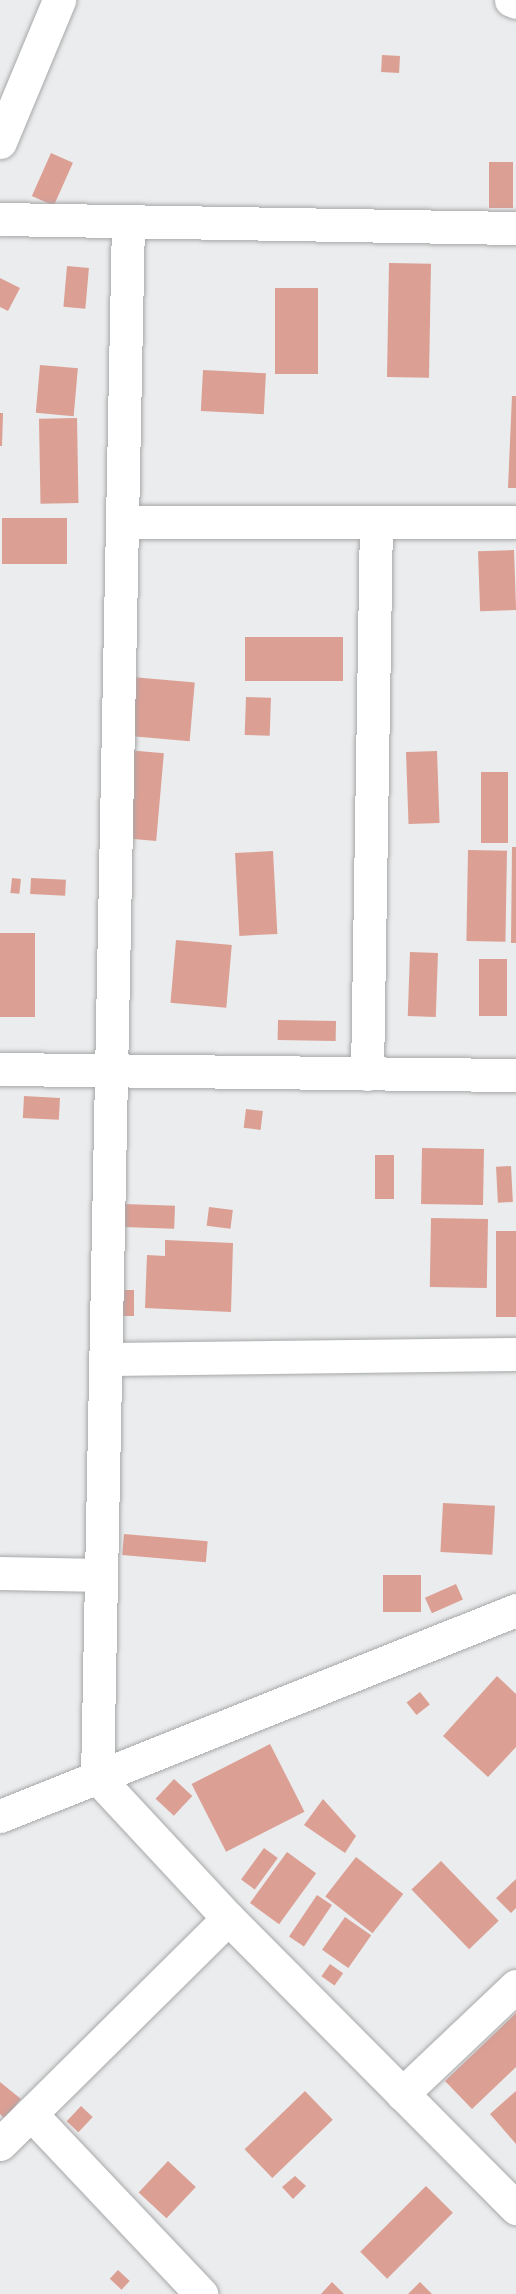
<!DOCTYPE html>
<html>
<head>
<meta charset="utf-8">
<style>
	body { margin:0 }
	#map { position:relative; width:516px; height:2294px; overflow:hidden; background:#ebeced; font-family:"Sofia Sans Condensed",sans-serif }
	div>[style] { position:absolute }
	.building>* { inset:0; background:#db9f94; transform-origin:0 0 }
	.roads { filter:drop-shadow(0 0 2px #a7a8a9) drop-shadow(0 0 2px #a7a8a9) }
	.minor>* { height:33px; margin:-16.5px; padding:0 16.5px; transform-origin:16.5px; border-radius:16.5px; background:#fff }
	span { translate:-50% -50%; white-space:nowrap; text-align:center; line-height:1.15; -webkit-text-stroke:4.5px #f9f9fb; paint-order:stroke }
</style>
</head>
<body>
<div id="map">
	<div class="building">
		<div style="left:382px;top:55px;width:18px;height:17px;rotate:3deg"></div>
		<div style="left:51px;top:153px;width:24px;height:47px;rotate:24deg"></div>
		<div style="left:489px;top:162px;width:24px;height:46px"></div>
		<div style="left:389px;top:263px;width:42px;height:114px;rotate:1deg"></div>
		<div style="left:67px;top:266px;width:22px;height:41px;rotate:5deg"></div>
		<div style="clip-path:polygon(0 278px,20px 288px,8px 311px,0 307px)"></div>
		<div style="left:275px;top:288px;width:43px;height:86px"></div>
		<div style="left:40px;top:365px;width:38px;height:48px;rotate:5deg"></div>
		<div style="left:203px;top:370px;width:63px;height:41px;rotate:3deg"></div>
		<div style="clip-path:polygon(512px 396px,516px 396px,516px 488px,508px 488px)"></div>
		<div style="clip-path:polygon(0 413px,3px 413px,2px 446px,0 446px)"></div>
		<div style="left:77px;top:418px;width:85px;height:38px;rotate:89deg"></div>
		<div style="left:2px;top:518px;width:65px;height:46px"></div>
		<div style="left:514px;top:550px;width:60px;height:36px;rotate:88deg"></div>
		<div style="left:245px;top:637px;width:98px;height:44px"></div>
		<div style="left:132px;top:677px;width:63px;height:59px;rotate:5deg"></div>
		<div style="left:246px;top:697px;width:25px;height:38px;rotate:2deg"></div>
		<div style="left:127px;top:750px;width:37px;height:88px;rotate:5deg"></div>
		<div style="left:437px;top:751px;width:72px;height:31px;rotate:88deg"></div>
		<div style="left:481px;top:772px;width:27px;height:71px"></div>
		<div style="clip-path:polygon(512px 847px,516px 847px,516px 943px,511px 943px)"></div>
		<div style="left:468px;top:850px;width:39px;height:91px;rotate:1deg"></div>
		<div style="left:273px;top:851px;width:83px;height:38px;rotate:87deg"></div>
		<div style="left:12px;top:878px;width:9px;height:15px;rotate:6deg"></div>
		<div style="left:31px;top:878px;width:35px;height:16px;rotate:3deg"></div>
		<div style="left:0;top:933px;width:35px;height:84px"></div>
		<div style="left:176px;top:940px;width:56px;height:63px;rotate:5deg"></div>
		<div style="left:410px;top:952px;width:28px;height:64px;rotate:2deg"></div>
		<div style="left:479px;top:959px;width:28px;height:57px"></div>
		<div style="left:278px;top:1020px;width:58px;height:20px;rotate:1deg"></div>
		<div style="left:24px;top:1096px;width:36px;height:22px;rotate:3deg"></div>
		<div style="left:246px;top:1109px;width:17px;height:19px;rotate:7deg"></div>
		<div style="left:422px;top:1148px;width:62px;height:56px;rotate:1deg"></div>
		<div style="left:375px;top:1155px;width:19px;height:44px"></div>
		<div style="left:511px;top:1166px;width:36px;height:15px;rotate:87deg"></div>
		<div style="left:124px;top:1204px;width:51px;height:23px;rotate:2deg"></div>
		<div style="left:209px;top:1207px;width:24px;height:19px;rotate:7deg"></div>
		<div style="left:431px;top:1218px;width:57px;height:69px;rotate:1deg"></div>
		<div style="left:496px;top:1231px;width:20px;height:86px"></div>
		<div style="clip-path:polygon(165px 1240px,233px 1243px,231px 1312px,145px 1308px,147px 1255px,165px 1256px)"></div>
		<div style="left:113px;top:1290px;width:21px;height:26px"></div>
		<div style="left:443px;top:1503px;width:52px;height:49px;rotate:3deg"></div>
		<div style="left:124px;top:1534px;width:84px;height:21px;rotate:5deg"></div>
		<div style="left:383px;top:1575px;width:38px;height:37px"></div>
		<div style="left:456px;top:1584px;width:17px;height:34px;rotate:66deg"></div>
		<div style="clip-path:polygon(497px 1676px,516px 1694px,516px 1747px,488px 1777px,443px 1736px)"></div>
		<div style="left:420px;top:1692px;width:16px;height:17px;rotate:52deg"></div>
		<div style="left:270px;top:1744px;width:76px;height:88px;rotate:63deg"></div>
		<div style="left:174px;top:1779px;width:25px;height:27px;rotate:43deg"></div>
		<div style="clip-path:polygon(323px 1799px,356px 1836px,345px 1853px,304px 1825px)"></div>
		<div style="left:264px;top:1848px;width:17px;height:39px;rotate:36deg"></div>
		<div style="left:287px;top:1852px;width:36px;height:63px;rotate:36deg"></div>
		<div style="left:356px;top:1857px;width:60px;height:50px;rotate:38deg"></div>
		<div style="left:441px;top:1861px;width:83px;height:41px;rotate:46deg"></div>
		<div style="clip-path:polygon(516px 1879px,516px 1908px,511px 1913px,496px 1898px)"></div>
		<div style="left:317px;top:1895px;width:18px;height:50px;rotate:34deg"></div>
		<div style="left:345px;top:1917px;width:32px;height:40px;rotate:35deg"></div>
		<div style="left:330px;top:1964px;width:16px;height:15px;rotate:35deg"></div>
		<div style="clip-path:polygon(516px 2013px,516px 2067px,472px 2109px,445px 2081px)"></div>
		<div style="clip-path:polygon(0 2082px,21px 2099px,5px 2119px,0 2114px)"></div>
		<div style="left:305px;top:2091px;width:40px;height:84px;rotate:46deg"></div>
		<div style="clip-path:polygon(516px 2091px,516px 2144px,490px 2114px)"></div>
		<div style="left:81px;top:2106px;width:16px;height:21px;rotate:43deg"></div>
		<div style="left:168px;top:2161px;width:38px;height:43px;rotate:43deg"></div>
		<div style="clip-path:polygon(295px 2176px,306px 2186px,293px 2199px,282px 2187px)"></div>
		<div style="left:426px;top:2186px;width:38px;height:93px;rotate:45deg"></div>
		<div style="left:118px;top:2270px;width:16px;height:12px;rotate:43deg"></div>
		<div style="clip-path:polygon(332px 2282px,344px 2294px,321px 2294px)"></div>
		<div style="clip-path:polygon(420px 2282px,432px 2294px,408px 2294px)"></div>
	</div>
	<div class="roads">
		<div class="minor">
			<div style="left:511px;top:0;width:5px;rotate:22deg"></div>
			<div style="left:0;top:142px;width:154px;rotate:-67.4deg"></div>
			<div style="left:0;top:219px;width:516px;rotate:1deg"></div>
			<div style="left:128px;top:221px;width:1556px;rotate:91.14deg"></div>
			<div style="left:97px;top:1777px;width:192px;rotate:47.1deg"></div>
			<div style="left:228px;top:1918px;width:409px;rotate:45.2deg"></div>
			<div style="left:122px;top:522px;width:394px"></div>
			<div style="left:0;top:1069px;width:516px;rotate:0.67deg"></div>
			<div style="left:367px;top:1074px;width:552px;rotate:-89.07deg"></div>
			<div style="left:106px;top:1359px;width:410px;rotate:-0.7deg"></div>
			<div style="left:0;top:1573px;width:101px;rotate:1.1deg"></div>
			<div style="left:0;top:1816px;width:556px;rotate:-21.76deg"></div>
			<div style="left:402px;top:2094px;width:157px;rotate:-43.5deg"></div>
			<div style="left:31px;top:2114px;width:248px;rotate:46.6deg"></div>
			<div style="left:0;top:2144px;width:321px;rotate:-44.7deg"></div>
		</div>
	</div>
</div>
</body>
</html>
